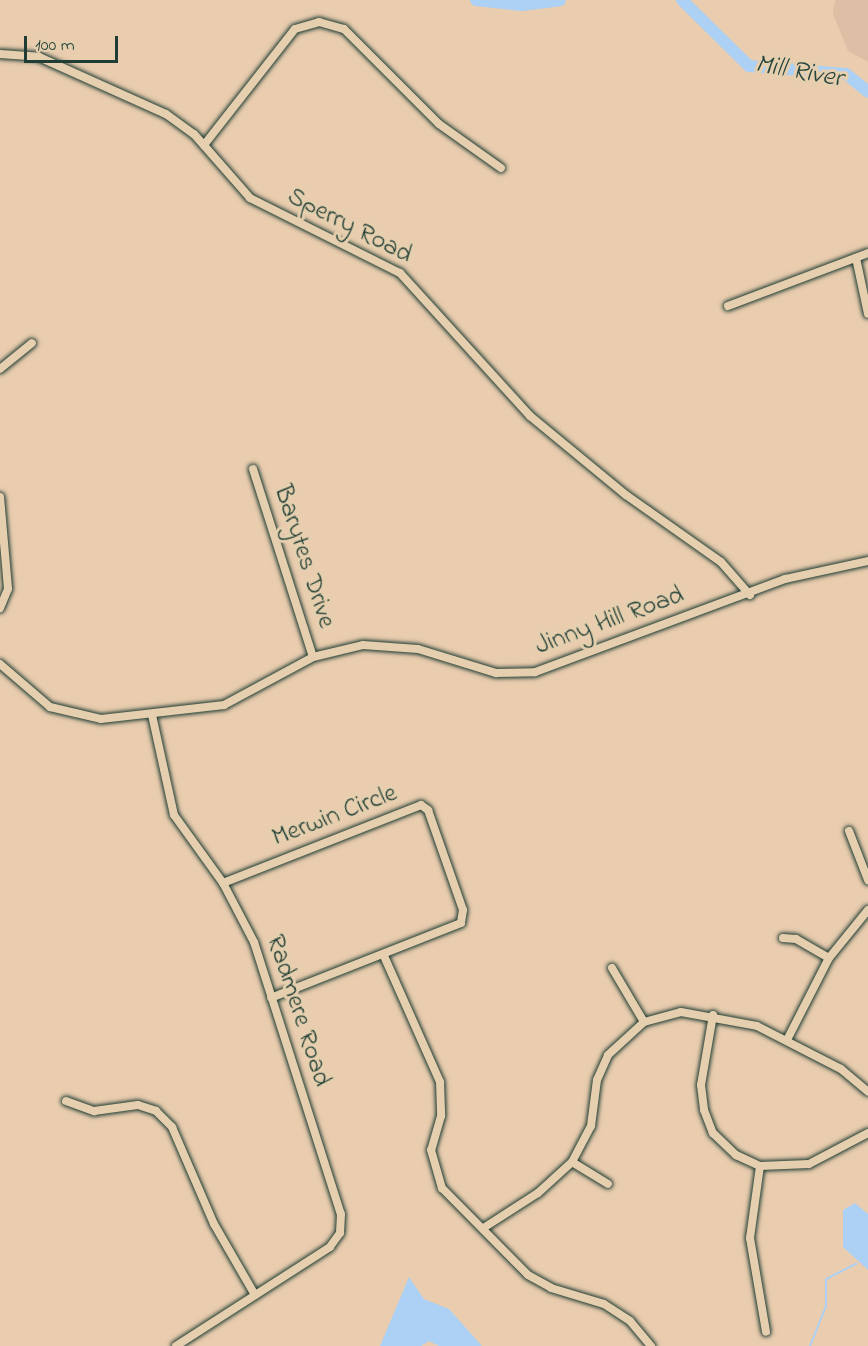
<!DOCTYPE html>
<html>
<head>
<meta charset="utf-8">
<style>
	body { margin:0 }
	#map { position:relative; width:868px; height:1346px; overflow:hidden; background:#eacdaf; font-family:"Indie Flower",sans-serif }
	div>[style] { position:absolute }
	.built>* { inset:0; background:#debfa6 }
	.water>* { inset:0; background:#add0f5 }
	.stream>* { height:2px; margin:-1px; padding:0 1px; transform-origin:1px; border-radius:1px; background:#add0f5 }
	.river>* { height:12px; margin:-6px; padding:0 6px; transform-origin:6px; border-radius:6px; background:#add0f5 }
	.roads { filter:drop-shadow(0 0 2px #1f3d34) drop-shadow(0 0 2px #1f3d34) }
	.street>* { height:8px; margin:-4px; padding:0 4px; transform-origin:4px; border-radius:4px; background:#e5cfae }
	span { translate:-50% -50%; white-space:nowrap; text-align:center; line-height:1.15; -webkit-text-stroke:6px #e5cfae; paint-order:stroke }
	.street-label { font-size:26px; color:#1f3d34 }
	.water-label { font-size:27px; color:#26443e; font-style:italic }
	.scale { position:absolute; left:24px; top:36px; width:94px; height:27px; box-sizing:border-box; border:3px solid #1f3d34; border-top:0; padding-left:8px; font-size:18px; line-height:21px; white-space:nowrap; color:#1f3d34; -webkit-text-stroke:4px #e5cfae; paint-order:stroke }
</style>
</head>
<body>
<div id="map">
	<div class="built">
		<div style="clip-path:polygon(835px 0,868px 0,868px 62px,848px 51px,833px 14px)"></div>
	</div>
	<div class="water">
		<div style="clip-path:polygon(855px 1203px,868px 1214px,868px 1270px,843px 1247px,843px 1210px)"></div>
		<div style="clip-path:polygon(409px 1277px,424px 1299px,449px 1309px,482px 1346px,439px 1346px,429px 1341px,421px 1346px,380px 1346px)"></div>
	</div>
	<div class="stream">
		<div style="left:810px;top:1346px;width:43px;rotate:-68.2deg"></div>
		<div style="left:826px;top:1306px;width:27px;rotate:-90deg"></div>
		<div style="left:826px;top:1279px;width:34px;rotate:-27deg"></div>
	</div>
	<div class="river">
		<div style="left:476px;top:0;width:46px;rotate:6.2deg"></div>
		<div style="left:522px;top:5px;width:38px;rotate:-7deg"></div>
		<div style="left:682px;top:0;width:94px;rotate:44.6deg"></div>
		<div style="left:749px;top:66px;width:97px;rotate:4.7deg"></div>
		<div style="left:846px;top:74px;width:28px;rotate:39deg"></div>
	</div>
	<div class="roads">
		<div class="street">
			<div style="left:0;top:54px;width:39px;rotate:4deg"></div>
			<div style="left:39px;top:57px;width:139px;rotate:24.2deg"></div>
			<div style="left:166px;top:114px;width:34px;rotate:36deg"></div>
			<div style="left:194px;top:134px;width:85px;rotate:48.8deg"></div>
			<div style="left:250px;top:198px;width:168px;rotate:26.6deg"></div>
			<div style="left:400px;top:273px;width:193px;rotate:47.7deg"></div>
			<div style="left:530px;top:416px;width:124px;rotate:39.5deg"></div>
			<div style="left:626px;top:495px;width:116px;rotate:35.2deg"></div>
			<div style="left:721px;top:562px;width:44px;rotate:48.7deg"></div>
			<div style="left:204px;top:145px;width:147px;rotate:-51.9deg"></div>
			<div style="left:295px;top:29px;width:25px;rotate:-16deg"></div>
			<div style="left:319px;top:22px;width:26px;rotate:16deg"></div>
			<div style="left:344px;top:29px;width:134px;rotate:45deg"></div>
			<div style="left:439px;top:124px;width:76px;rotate:35.4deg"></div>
			<div style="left:856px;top:258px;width:57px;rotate:77.9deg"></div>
			<div style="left:728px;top:306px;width:150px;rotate:-20.7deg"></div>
			<div style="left:0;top:369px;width:41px;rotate:-39.1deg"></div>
			<div style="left:253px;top:469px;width:197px;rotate:72.3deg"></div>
			<div style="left:0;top:497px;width:92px;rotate:85deg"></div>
			<div style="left:8px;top:589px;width:21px;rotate:113deg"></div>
			<div style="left:0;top:664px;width:66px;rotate:40.7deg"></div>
			<div style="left:50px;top:707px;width:52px;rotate:13.2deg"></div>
			<div style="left:101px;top:719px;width:124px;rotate:-6.5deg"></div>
			<div style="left:224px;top:705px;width:101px;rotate:-28.3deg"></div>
			<div style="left:313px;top:657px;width:51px;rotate:-13.5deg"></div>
			<div style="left:363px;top:645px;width:55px;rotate:4.2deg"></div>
			<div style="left:418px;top:649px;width:82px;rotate:17.1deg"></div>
			<div style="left:496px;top:673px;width:39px;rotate:-1deg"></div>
			<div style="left:535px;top:672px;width:267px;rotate:-20.4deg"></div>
			<div style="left:785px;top:579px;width:85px;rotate:-12.2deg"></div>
			<div style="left:152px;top:715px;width:102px;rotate:77.6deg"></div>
			<div style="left:174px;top:815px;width:84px;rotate:54.2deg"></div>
			<div style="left:223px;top:883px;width:67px;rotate:62.3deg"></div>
			<div style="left:254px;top:942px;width:286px;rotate:72.3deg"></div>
			<div style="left:341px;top:1214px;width:19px;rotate:93deg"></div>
			<div style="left:340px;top:1233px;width:17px;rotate:126deg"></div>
			<div style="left:330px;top:1247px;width:183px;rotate:147.3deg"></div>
			<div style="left:849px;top:831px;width:53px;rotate:68.8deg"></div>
			<div style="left:223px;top:883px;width:213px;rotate:-21.5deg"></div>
			<div style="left:421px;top:805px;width:9px;rotate:36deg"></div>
			<div style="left:428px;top:810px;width:106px;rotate:70.7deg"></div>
			<div style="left:463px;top:910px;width:13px;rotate:99deg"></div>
			<div style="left:461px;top:923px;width:204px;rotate:158.5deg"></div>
			<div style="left:783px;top:938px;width:13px;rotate:4deg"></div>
			<div style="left:796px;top:939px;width:38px;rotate:30deg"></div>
			<div style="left:384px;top:956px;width:138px;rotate:66deg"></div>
			<div style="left:440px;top:1082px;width:34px;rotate:88deg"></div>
			<div style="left:441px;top:1116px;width:35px;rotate:106deg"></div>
			<div style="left:431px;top:1150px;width:40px;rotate:74deg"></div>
			<div style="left:442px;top:1188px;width:122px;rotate:45.3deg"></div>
			<div style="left:528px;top:1275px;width:26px;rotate:29deg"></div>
			<div style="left:551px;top:1288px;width:55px;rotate:16.8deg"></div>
			<div style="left:604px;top:1304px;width:31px;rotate:33deg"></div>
			<div style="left:630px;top:1321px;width:33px;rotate:50deg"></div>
			<div style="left:612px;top:968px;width:63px;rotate:59.3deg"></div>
			<div style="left:713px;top:1015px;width:71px;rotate:99.7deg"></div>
			<div style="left:701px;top:1085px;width:25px;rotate:83deg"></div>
			<div style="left:704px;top:1110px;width:25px;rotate:69deg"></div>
			<div style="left:713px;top:1133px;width:32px;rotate:44deg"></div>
			<div style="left:736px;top:1155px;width:26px;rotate:25deg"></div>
			<div style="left:760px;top:1166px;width:49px;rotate:-2.3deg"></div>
			<div style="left:809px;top:1164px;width:67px;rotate:-27.7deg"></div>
			<div style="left:788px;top:1038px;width:90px;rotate:-62.9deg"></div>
			<div style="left:829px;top:958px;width:62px;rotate:-50.9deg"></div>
			<div style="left:66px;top:1101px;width:30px;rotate:20deg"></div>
			<div style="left:94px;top:1111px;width:44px;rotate:-7.8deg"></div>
			<div style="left:138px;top:1105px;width:19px;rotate:18deg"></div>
			<div style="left:156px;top:1111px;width:23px;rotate:45deg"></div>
			<div style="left:172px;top:1127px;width:106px;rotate:66.6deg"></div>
			<div style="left:214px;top:1224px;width:82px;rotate:60deg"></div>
			<div style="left:572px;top:1162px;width:42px;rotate:31.4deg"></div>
			<div style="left:760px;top:1166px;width:73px;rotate:97.9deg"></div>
			<div style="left:750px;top:1238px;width:95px;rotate:80.3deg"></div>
			<div style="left:485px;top:1227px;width:63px;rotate:-32.7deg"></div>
			<div style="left:538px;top:1193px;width:46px;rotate:-42.4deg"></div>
			<div style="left:572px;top:1162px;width:41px;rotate:-62.2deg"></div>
			<div style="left:591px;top:1126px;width:46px;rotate:-82.6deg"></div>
			<div style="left:597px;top:1080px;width:27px;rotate:-66deg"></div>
			<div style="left:608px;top:1055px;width:49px;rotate:-42.5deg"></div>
			<div style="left:644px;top:1022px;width:38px;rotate:-15deg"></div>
			<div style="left:681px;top:1012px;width:77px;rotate:10.4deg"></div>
			<div style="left:757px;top:1026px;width:94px;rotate:27.1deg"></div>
			<div style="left:841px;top:1069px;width:35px;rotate:40deg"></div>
		</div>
	</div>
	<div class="street-label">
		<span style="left:349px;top:227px;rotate:27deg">Sperry Road</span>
		<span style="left:303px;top:557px;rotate:72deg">Barytes Drive</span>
		<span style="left:610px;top:622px;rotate:-20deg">Jinny Hill Road</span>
		<span style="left:335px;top:817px;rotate:-21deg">Merwin Circle</span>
		<span style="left:297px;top:1011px;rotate:72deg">Radmere Road</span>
	</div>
	<div class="water-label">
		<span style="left:799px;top:72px;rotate:10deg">Mill River</span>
	</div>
	<div class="scale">100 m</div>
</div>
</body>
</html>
